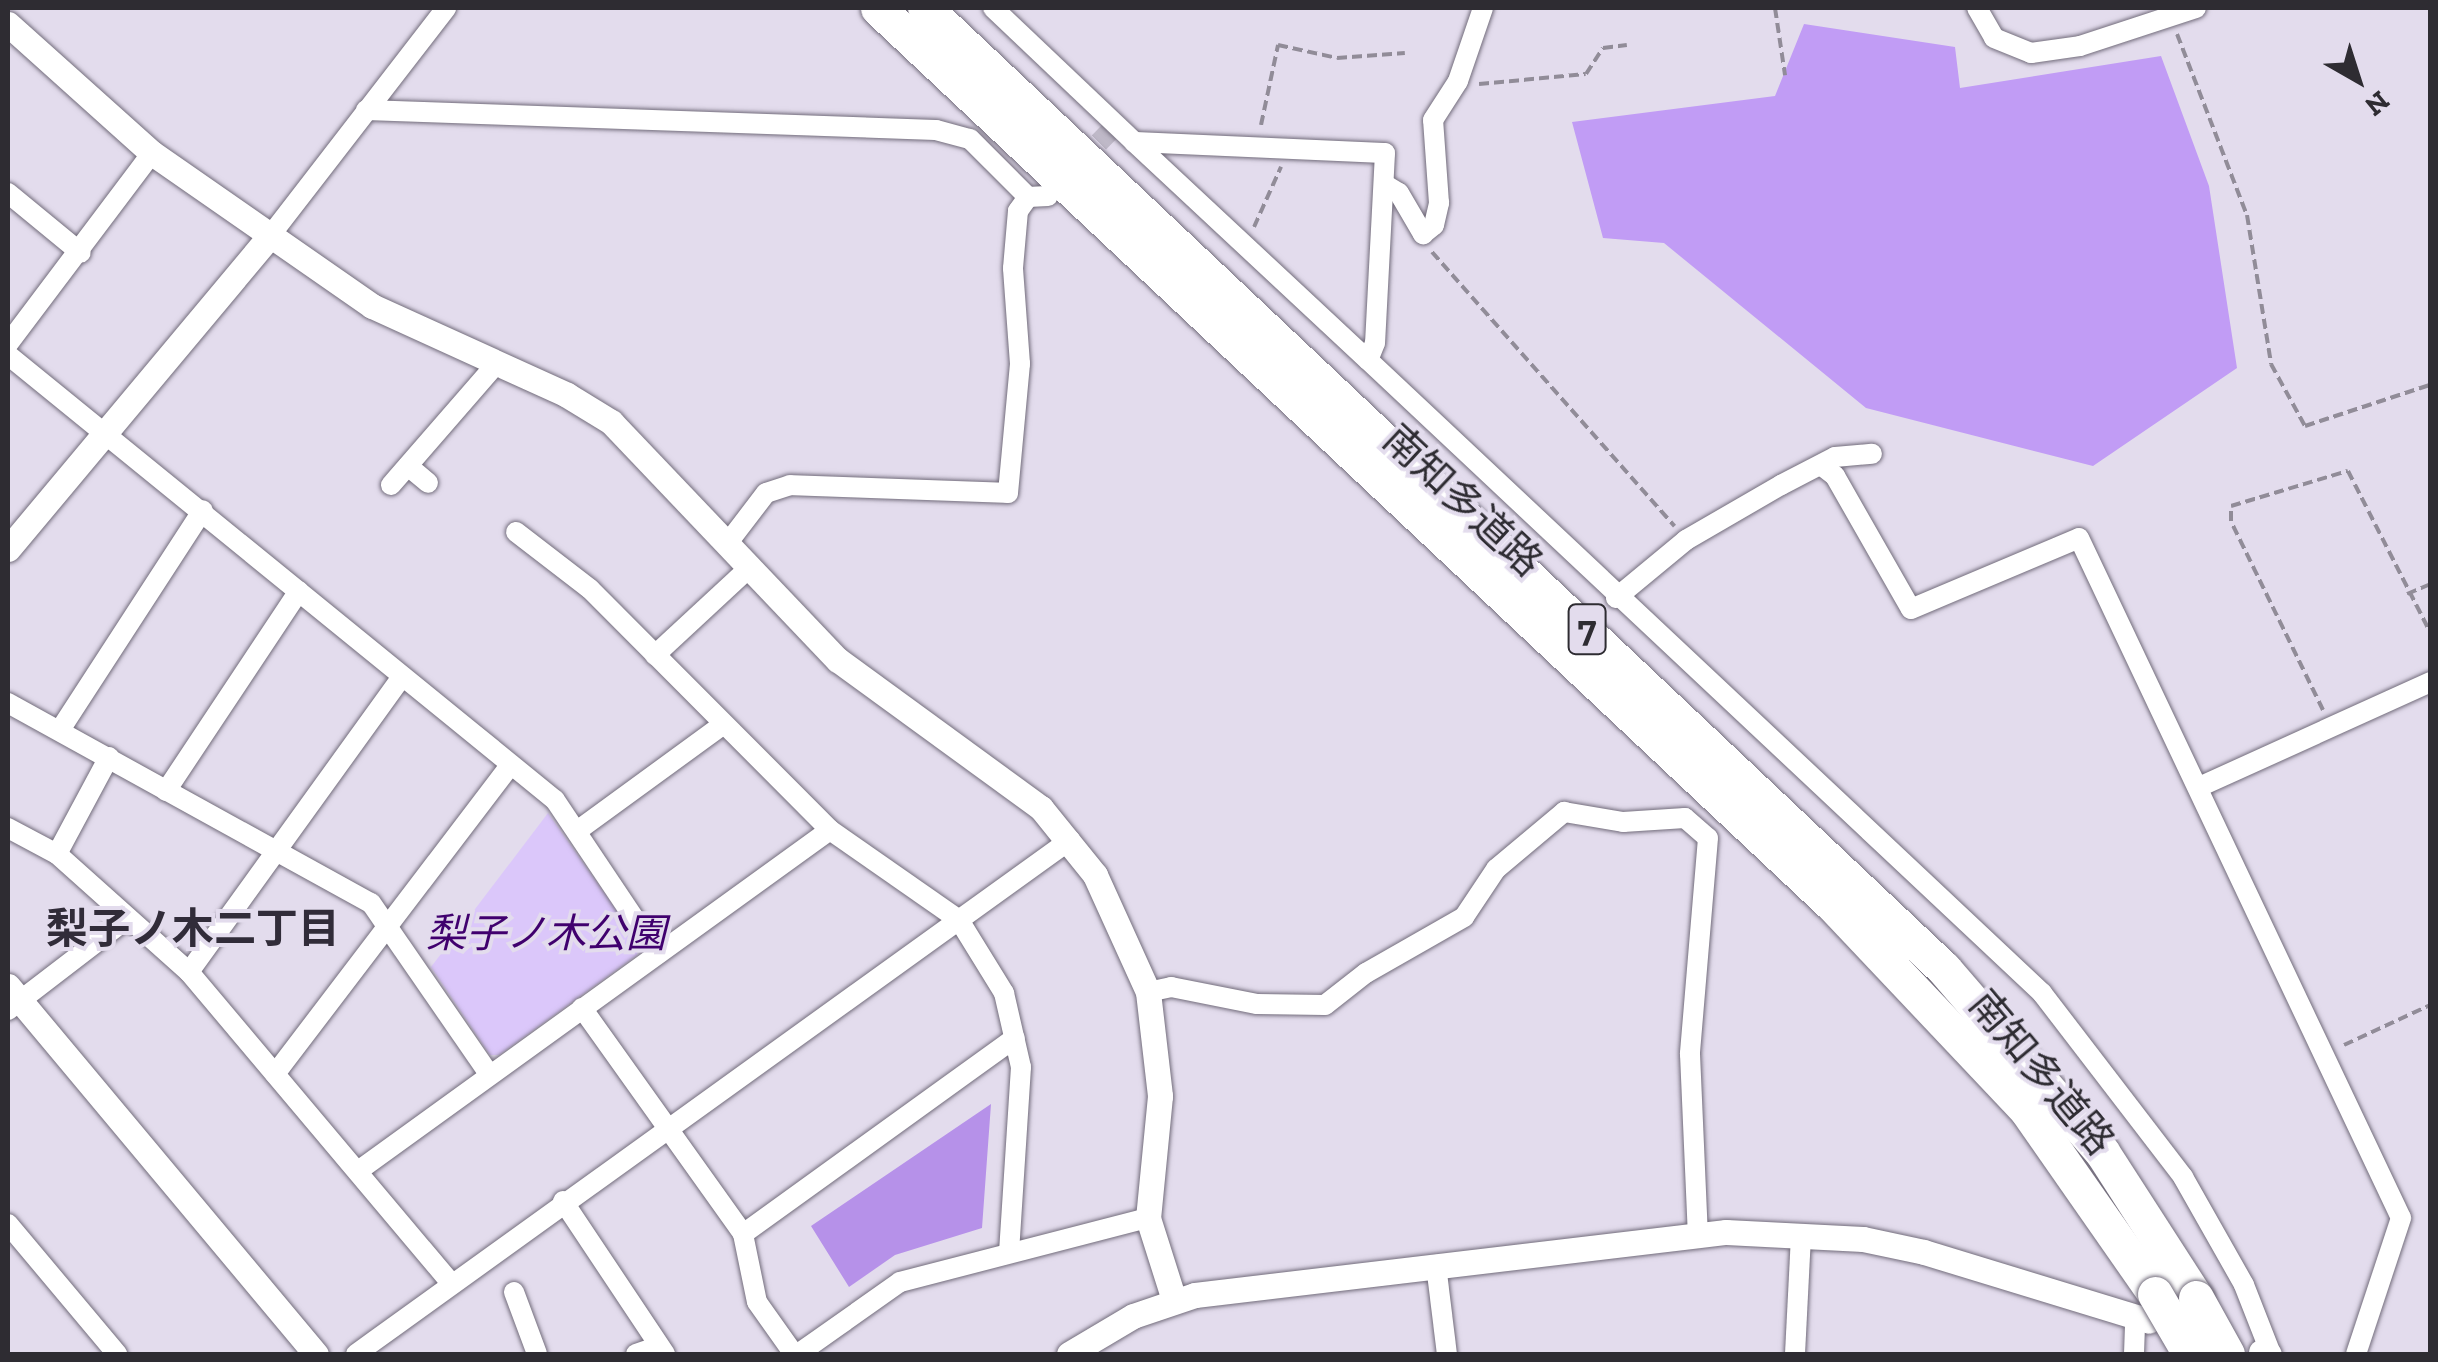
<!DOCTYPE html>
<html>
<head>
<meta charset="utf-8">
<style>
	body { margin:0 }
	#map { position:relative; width:2438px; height:1362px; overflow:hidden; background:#e3dced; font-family:"Zilla Slab","Noto Sans JP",serif }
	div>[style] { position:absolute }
	.green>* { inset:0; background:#dbc7fa }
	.forest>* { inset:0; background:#c19cf5 }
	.water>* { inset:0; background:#b691e9 }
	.minor-tunnel>* { height:20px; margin-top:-10px; transform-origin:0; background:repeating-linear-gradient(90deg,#bfb9c8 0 20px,transparent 0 30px) }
	.path>* { height:4px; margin-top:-2px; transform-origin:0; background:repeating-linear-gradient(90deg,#918c98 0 10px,transparent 0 15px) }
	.roads { filter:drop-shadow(0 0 2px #726c7b) drop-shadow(0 0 2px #726c7b) }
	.minor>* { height:20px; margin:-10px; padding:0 10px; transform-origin:10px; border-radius:10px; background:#fff }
	.tertiary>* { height:25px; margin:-12.5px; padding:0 12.5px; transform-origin:12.5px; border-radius:12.5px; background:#fff }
	.motorway>* { height:35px; margin:-17.5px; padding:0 17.5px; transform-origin:17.5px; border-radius:17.5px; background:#fff }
	.bridges { filter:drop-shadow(0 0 2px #726c7b) drop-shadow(0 0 2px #726c7b) }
	.motorway-bridge>* { height:35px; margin:-17.5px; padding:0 17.5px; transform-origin:17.5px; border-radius:17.5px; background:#fff }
	span { translate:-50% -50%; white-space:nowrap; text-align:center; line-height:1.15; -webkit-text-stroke:8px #e3dced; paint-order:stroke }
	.shield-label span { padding:2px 8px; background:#e3dced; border:2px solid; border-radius:8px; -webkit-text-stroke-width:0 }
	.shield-label { font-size:38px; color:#2e2c32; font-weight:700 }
	.street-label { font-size:40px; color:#2e2c32 }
	.park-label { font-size:40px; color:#40006e; font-style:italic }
	.neighbourhood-label { font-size:42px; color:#312c39; font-weight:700 }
	.frame { position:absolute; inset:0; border:10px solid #2e2c32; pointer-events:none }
	.north { position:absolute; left:2308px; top:30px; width:100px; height:100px; -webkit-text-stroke:8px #e3dced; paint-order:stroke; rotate:141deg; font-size:28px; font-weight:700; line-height:40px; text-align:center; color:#2e2c32 }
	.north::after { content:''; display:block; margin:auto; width:35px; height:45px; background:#2e2c32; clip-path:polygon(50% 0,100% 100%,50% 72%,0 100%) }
</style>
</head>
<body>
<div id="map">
	<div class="green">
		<div style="clip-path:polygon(548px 813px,640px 944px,637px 955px,499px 1055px,490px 1055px,431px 967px)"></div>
	</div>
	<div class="forest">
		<div style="clip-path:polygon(1804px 24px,1955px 47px,1960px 88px,2161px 56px,2209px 186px,2237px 368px,2093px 466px,1866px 408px,1664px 243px,1603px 238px,1572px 122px,1775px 96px)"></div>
	</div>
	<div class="water">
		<div style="clip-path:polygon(991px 1104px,982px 1228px,895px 1255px,849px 1287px,811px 1226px)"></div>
	</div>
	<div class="minor-tunnel">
		<div style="left:1078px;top:164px;width:53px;rotate:-45.8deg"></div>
	</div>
	<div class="path">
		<div style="left:1775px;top:8px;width:68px;rotate:81.5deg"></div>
		<div style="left:2177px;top:34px;width:194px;rotate:68.9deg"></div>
		<div style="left:2247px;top:215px;width:151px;rotate:80.8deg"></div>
		<div style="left:2271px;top:364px;width:71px;rotate:61.3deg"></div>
		<div style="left:2305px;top:426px;width:132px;rotate:-18.2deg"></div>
		<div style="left:1479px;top:84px;width:107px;rotate:-5.3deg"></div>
		<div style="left:1586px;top:74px;width:31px;rotate:-57deg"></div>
		<div style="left:1603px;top:48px;width:24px;rotate:-7deg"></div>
		<div style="left:1261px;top:125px;width:82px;rotate:-78deg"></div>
		<div style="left:1278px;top:45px;width:60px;rotate:12.4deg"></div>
		<div style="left:1337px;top:58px;width:68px;rotate:-4.2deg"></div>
		<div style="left:1254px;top:227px;width:66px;rotate:-65.8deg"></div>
		<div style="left:1432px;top:252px;width:366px;rotate:48.5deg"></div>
		<div style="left:2407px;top:594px;width:25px;rotate:-23deg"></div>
		<div style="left:2323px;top:710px;width:210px;rotate:-116deg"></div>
		<div style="left:2231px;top:521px;width:15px;rotate:-90deg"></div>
		<div style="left:2231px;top:506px;width:122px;rotate:-16.7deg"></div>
		<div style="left:2348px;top:471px;width:181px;rotate:63deg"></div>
		<div style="left:2344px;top:1045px;width:95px;rotate:-24.9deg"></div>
	</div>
	<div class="roads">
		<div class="minor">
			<div style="left:993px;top:8px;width:195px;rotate:43.5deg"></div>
			<div style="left:1134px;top:142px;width:251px;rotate:2.5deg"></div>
			<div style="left:1385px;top:153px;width:190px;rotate:93deg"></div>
			<div style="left:1375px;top:343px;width:18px;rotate:112deg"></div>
			<div style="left:1368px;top:360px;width:925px;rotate:43.2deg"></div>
			<div style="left:2042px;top:993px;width:232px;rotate:52.5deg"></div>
			<div style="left:2183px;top:1177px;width:124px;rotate:60.5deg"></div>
			<div style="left:2244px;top:1285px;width:74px;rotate:68.6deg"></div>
			<div style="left:1977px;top:8px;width:34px;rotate:60deg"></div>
			<div style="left:1994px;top:38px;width:40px;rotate:22deg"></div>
			<div style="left:2031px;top:53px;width:49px;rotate:-8.1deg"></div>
			<div style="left:2080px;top:46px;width:122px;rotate:-18.1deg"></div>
			<div style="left:366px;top:110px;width:570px;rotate:2.01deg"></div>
			<div style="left:936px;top:130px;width:35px;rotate:15deg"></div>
			<div style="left:970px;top:139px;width:82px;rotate:45deg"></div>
			<div style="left:1134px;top:142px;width:320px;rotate:43deg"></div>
			<div style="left:1384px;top:184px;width:17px;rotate:31deg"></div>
			<div style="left:1399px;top:193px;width:48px;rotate:59.7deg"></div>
			<div style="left:1423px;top:234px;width:14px;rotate:-39deg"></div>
			<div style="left:1434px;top:225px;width:23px;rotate:-77deg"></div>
			<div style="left:1439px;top:203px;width:83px;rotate:-94.1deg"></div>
			<div style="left:1433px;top:120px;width:46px;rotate:-57.3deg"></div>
			<div style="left:1458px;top:81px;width:77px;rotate:-71.1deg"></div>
			<div style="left:8px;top:193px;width:94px;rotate:39.4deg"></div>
			<div style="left:270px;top:236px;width:288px;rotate:-52.3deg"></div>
			<div style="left:8px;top:344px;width:239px;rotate:-53deg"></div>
			<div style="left:8px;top:355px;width:705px;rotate:39.13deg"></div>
			<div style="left:555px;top:800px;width:185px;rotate:56.2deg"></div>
			<div style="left:1821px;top:465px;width:18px;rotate:38deg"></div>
			<div style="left:1835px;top:476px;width:153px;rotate:60.3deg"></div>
			<div style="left:1911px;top:609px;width:182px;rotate:-22.9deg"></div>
			<div style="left:2079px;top:538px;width:752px;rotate:64.66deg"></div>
			<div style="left:2401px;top:1218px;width:143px;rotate:108.3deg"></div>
			<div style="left:408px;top:466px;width:26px;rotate:40deg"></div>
			<div style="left:391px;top:485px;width:160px;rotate:-49deg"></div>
			<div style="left:516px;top:532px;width:93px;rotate:37.6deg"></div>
			<div style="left:590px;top:589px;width:340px;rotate:45.1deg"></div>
			<div style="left:830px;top:830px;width:157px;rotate:34.9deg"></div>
			<div style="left:959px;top:920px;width:86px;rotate:58.3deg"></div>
			<div style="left:1004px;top:993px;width:76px;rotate:77.1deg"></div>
			<div style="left:1021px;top:1067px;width:186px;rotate:93.7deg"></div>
			<div style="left:727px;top:544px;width:64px;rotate:-52.6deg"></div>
			<div style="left:766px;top:493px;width:25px;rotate:-18deg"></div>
			<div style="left:790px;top:485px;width:218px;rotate:2.1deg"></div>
			<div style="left:1008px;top:493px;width:130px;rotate:-84.7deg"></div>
			<div style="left:1020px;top:364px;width:96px;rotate:-94.2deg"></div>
			<div style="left:1013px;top:268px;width:57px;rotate:-85deg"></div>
			<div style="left:1018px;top:211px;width:17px;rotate:-54deg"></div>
			<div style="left:1028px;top:197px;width:20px;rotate:-3deg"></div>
			<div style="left:1616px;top:598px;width:91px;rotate:-39.6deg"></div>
			<div style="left:1686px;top:540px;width:110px;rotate:-30.1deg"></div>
			<div style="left:1781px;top:485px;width:61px;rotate:-27.4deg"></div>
			<div style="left:1835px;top:457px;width:37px;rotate:-5deg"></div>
			<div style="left:655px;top:655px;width:128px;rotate:-42.8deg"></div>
			<div style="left:8px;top:703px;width:414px;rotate:28.9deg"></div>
			<div style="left:371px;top:903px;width:208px;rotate:55.4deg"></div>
			<div style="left:60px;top:730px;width:262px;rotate:-57deg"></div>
			<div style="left:2199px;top:787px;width:254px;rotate:-24.4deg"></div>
			<div style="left:166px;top:791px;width:240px;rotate:-56.4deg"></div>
			<div style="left:8px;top:828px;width:55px;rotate:28deg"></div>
			<div style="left:57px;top:854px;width:177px;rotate:41.8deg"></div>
			<div style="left:189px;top:972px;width:405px;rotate:49.9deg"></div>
			<div style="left:577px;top:831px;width:178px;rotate:-36.1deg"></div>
			<div style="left:57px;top:854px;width:110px;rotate:-61.8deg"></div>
			<div style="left:189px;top:972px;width:364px;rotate:-54.2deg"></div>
			<div style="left:1148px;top:992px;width:24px;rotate:-12deg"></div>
			<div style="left:1171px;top:987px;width:88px;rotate:11.2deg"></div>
			<div style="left:1257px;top:1004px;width:68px;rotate:0.8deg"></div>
			<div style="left:1325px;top:1005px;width:52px;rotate:-38deg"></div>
			<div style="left:1366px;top:973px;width:113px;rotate:-29.7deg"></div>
			<div style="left:1464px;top:917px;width:58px;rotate:-56.3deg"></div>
			<div style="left:1496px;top:869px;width:89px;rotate:-40deg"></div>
			<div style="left:1564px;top:812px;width:60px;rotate:9.6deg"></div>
			<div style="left:1623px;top:822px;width:62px;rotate:-3.7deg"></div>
			<div style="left:1685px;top:818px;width:30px;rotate:41deg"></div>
			<div style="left:1708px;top:838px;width:217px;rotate:94.8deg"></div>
			<div style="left:1690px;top:1054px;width:181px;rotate:87.5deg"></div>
			<div style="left:582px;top:1008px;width:277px;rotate:54.5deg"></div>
			<div style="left:743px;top:1234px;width:69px;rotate:78.4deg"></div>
			<div style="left:757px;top:1302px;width:64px;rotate:54.6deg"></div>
			<div style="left:8px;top:1010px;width:151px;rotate:-37.5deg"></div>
			<div style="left:275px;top:1074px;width:388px;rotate:-52.7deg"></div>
			<div style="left:358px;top:1171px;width:582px;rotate:-35.85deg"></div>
			<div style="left:563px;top:1201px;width:184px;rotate:56.3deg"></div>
			<div style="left:8px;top:1224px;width:170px;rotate:50deg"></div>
			<div style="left:743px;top:1234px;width:335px;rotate:-35.8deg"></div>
			<div style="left:1436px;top:1265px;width:90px;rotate:83deg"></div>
			<div style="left:514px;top:1292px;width:66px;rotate:69.6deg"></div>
			<div style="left:356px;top:1354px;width:880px;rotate:-35.75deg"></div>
			<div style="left:636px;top:1354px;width:24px;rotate:-19deg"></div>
			<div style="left:798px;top:1354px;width:125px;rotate:-35.2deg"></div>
			<div style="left:900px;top:1282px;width:256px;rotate:-14.5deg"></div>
			<div style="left:1795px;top:1354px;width:119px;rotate:-87.1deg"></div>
			<div style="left:2134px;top:1354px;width:37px;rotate:-88deg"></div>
		</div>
		<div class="tertiary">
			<div style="left:8px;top:24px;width:193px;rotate:41.9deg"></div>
			<div style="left:152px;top:153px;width:268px;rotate:34.8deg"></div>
			<div style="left:372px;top:306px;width:214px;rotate:24.5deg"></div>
			<div style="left:567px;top:395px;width:52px;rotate:31.5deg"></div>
			<div style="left:611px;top:422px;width:329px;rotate:46.4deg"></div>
			<div style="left:838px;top:660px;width:251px;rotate:36.1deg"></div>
			<div style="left:1041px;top:808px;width:86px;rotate:51.1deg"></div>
			<div style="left:1095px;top:875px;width:128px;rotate:65.6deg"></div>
			<div style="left:1148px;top:992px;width:105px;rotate:83.4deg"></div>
			<div style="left:1160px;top:1096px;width:123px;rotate:95.6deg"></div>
			<div style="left:1148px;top:1218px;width:86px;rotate:72.4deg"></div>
			<div style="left:8px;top:549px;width:408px;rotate:-50.1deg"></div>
			<div style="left:8px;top:986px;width:480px;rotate:50.1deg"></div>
			<div style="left:2261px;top:1352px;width:8px;rotate:14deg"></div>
			<div style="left:1069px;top:1354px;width:74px;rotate:-30.7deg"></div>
			<div style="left:1133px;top:1316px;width:65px;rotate:-18.7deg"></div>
			<div style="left:1195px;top:1295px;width:535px;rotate:-6.77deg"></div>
			<div style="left:1726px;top:1232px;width:137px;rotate:2.9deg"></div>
			<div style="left:1863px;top:1239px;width:62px;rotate:12deg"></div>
			<div style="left:1924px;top:1252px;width:235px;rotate:17deg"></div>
		</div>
		<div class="motorway">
			<div style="left:878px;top:8px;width:1310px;rotate:43.21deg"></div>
			<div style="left:1833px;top:905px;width:281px;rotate:46.6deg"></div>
			<div style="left:2026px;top:1109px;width:226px;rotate:55.1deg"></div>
			<div style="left:925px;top:8px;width:1401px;rotate:43.32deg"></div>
			<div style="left:1944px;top:969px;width:242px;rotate:49.2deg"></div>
			<div style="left:2102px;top:1152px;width:174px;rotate:57.2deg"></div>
		</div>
	</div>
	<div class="bridges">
		<div class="motorway-bridge">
			<div style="left:2155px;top:1294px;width:69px;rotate:59.7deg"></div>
			<div style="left:2196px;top:1298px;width:64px;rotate:61deg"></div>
		</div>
	</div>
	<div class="shield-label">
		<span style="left:1587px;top:629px">7</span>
	</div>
	<div class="street-label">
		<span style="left:1463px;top:500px;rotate:43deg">南知多道路</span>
		<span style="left:2042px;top:1072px;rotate:50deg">南知多道路</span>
	</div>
	<div class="park-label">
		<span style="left:546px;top:933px">梨子ノ木公園</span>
	</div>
	<div class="neighbourhood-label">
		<span style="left:193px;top:929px">梨子ノ木二丁目</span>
	</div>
	<div class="frame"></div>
	<div class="north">N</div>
</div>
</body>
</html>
